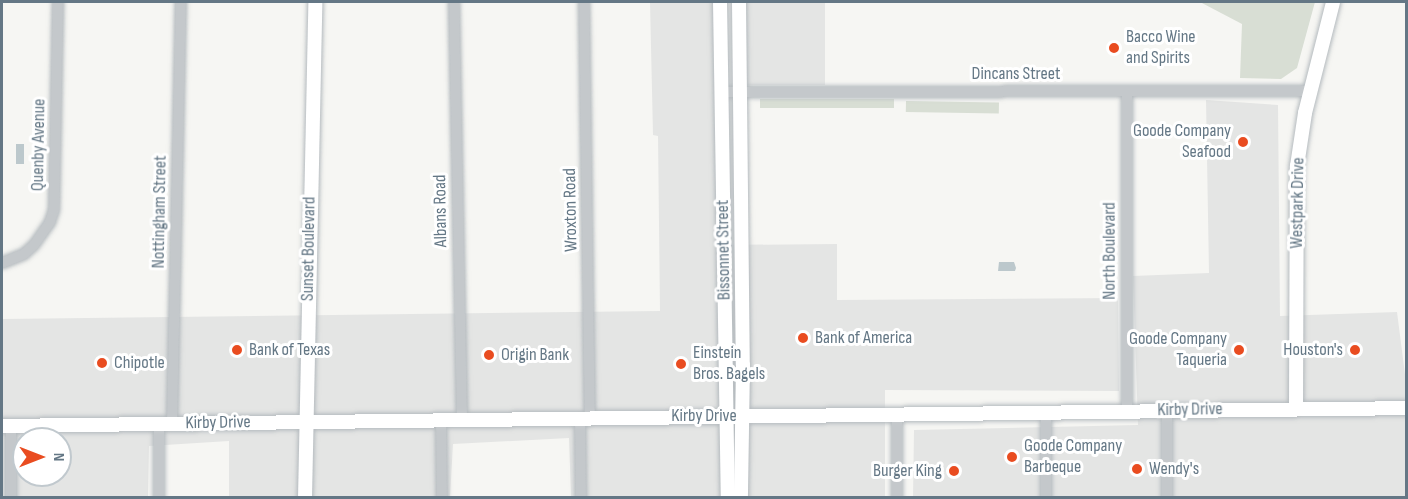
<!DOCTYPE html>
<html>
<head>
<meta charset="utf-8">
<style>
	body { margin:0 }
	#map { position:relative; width:1408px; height:499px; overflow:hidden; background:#f6f6f3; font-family:"Sofia Sans Condensed",sans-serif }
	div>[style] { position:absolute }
	.built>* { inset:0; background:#e4e5e4; transform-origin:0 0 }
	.green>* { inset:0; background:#d8ded4; transform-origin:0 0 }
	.water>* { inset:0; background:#bcc8cc; transform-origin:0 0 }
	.roads { filter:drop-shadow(0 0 2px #b4babe) drop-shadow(0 0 2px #b4babe) }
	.street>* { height:10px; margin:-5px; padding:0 5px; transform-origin:5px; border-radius:5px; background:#c4c8cb }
	.secondary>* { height:14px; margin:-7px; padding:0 7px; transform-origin:7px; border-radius:7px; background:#fff }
	.dots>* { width:16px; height:16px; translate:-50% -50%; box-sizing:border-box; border:3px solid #fff; border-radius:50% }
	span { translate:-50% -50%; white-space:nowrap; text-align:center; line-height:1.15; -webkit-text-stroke:6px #fff; paint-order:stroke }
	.poi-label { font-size:18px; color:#647785 }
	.left { translate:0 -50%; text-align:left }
	.right { translate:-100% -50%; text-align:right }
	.street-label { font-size:18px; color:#647785 }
	.frame { position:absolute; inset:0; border:3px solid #647785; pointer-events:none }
	.north { position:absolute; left:12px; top:427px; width:60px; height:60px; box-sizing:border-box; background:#fff; border:2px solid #c1c9ce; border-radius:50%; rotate:90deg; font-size:16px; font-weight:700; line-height:24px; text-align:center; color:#647785 }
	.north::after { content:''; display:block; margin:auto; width:21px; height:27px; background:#e94c20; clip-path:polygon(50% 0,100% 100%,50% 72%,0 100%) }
</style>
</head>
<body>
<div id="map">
	<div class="built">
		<div style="clip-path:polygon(evenodd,650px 2px,715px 2px,718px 245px,837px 244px,837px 300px,1118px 298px,1119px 391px,885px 390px,885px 497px,571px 497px,569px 438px,453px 444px,450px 497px,229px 497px,229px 441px,149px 446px,148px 497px,2px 497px,2px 319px,660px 311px,658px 136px,653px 135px,650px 2px,24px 439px,60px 439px,60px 475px,24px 475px,24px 439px)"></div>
		<div style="left:744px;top:2px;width:81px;height:83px"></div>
		<div style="clip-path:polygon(1206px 100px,1278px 105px,1280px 316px,1397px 312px,1406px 382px,1406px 497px,913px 498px,914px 430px,1138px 425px,1133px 276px,1209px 273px)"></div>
	</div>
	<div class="green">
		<div style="clip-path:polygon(1200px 2px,1315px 2px,1297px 68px,1281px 79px,1240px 78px,1242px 24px)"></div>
		<div style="left:760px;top:99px;width:134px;height:9px"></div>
		<div style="left:906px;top:101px;width:93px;height:11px;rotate:1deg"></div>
	</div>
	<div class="water">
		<div style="left:16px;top:144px;width:8px;height:20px"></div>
		<div style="clip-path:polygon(999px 262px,1014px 262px,1016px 268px,1015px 271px,998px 271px)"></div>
	</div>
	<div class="roads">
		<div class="street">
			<div style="left:454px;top:2px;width:417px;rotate:88.9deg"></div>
			<div style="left:584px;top:2px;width:416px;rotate:89.2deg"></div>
			<div style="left:1127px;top:91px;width:320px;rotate:90deg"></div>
			<div style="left:721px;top:92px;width:589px;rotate:-0.1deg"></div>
			<div style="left:2px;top:263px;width:24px;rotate:-22deg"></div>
			<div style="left:24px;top:254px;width:13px;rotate:-42deg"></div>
			<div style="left:34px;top:245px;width:28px;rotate:-55deg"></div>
			<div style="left:50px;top:222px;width:13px;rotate:-72deg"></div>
			<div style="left:54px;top:210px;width:208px;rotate:-88.9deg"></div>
			<div style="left:1167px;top:411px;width:87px;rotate:90deg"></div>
			<div style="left:897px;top:414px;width:84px;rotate:90deg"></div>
			<div style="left:580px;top:418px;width:80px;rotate:89.3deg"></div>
			<div style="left:441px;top:419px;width:79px;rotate:89.3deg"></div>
			<div style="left:159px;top:423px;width:75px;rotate:90deg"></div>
			<div style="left:172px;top:423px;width:421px;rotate:-88.8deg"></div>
			<div style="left:11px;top:425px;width:73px;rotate:90deg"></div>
			<div style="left:1046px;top:498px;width:86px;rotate:-90deg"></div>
		</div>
		<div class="secondary">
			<div style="left:720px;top:2px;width:496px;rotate:89.1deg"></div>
			<div style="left:739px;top:2px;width:363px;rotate:89.4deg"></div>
			<div style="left:743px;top:365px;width:133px;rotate:90.9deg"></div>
			<div style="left:1296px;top:409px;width:243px;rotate:-89.8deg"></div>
			<div style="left:1297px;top:166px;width:54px;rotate:-81.4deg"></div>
			<div style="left:1305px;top:113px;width:114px;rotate:-75.8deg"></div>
			<div style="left:2px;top:426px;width:1404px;rotate:-0.73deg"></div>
			<div style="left:305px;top:498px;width:496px;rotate:-88.8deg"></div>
		</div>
	</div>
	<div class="dots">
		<div style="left:1114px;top:48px;background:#e94c20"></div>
		<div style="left:1243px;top:142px;background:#e94c20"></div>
		<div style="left:803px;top:338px;background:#e94c20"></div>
		<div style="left:237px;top:350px;background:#e94c20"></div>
		<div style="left:1239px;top:350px;background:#e94c20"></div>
		<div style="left:1355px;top:350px;background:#e94c20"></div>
		<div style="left:489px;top:355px;background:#e94c20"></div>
		<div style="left:102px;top:363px;background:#e94c20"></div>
		<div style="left:681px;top:364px;background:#e94c20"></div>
		<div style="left:1012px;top:457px;background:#e94c20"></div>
		<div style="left:1137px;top:469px;background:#e94c20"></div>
		<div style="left:954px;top:471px;background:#e94c20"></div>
	</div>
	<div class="poi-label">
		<span class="left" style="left:1126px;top:48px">Bacco Wine<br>and Spirits</span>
		<span class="right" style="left:1231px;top:142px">Goode Company<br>Seafood</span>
		<span class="left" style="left:815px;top:338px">Bank of America</span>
		<span class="right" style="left:1227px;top:350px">Goode Company<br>Taqueria</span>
		<span class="left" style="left:249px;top:350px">Bank of Texas</span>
		<span class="right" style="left:1343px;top:350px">Houston's</span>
		<span class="left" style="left:693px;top:364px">Einstein<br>Bros. Bagels</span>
		<span class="left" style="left:501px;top:355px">Origin Bank</span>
		<span class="left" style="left:114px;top:363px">Chipotle</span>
		<span class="left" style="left:1024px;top:457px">Goode Company<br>Barbeque</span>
		<span class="left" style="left:1149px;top:469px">Wendy's</span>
		<span class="right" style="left:942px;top:471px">Burger King</span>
	</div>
	<div class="street-label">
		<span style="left:1016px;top:74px">Dincans Street</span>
		<span style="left:39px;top:145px;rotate:-89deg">Quenby Avenue</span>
		<span style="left:1298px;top:203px;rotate:-89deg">Westpark Drive</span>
		<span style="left:571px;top:210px;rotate:-91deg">Wroxton Road</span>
		<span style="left:441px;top:211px;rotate:-91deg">Albans Road</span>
		<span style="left:160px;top:212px;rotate:-89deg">Nottingham Street</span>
		<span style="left:309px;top:249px;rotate:-89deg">Sunset Boulevard</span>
		<span style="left:724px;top:250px;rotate:-91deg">Bissonnet Street</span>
		<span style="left:1110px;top:251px;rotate:-90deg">North Boulevard</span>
		<span style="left:1190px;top:410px;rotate:-1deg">Kirby Drive</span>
		<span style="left:704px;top:416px">Kirby Drive</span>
		<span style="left:218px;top:423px;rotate:-1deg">Kirby Drive</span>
	</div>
	<div class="frame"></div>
	<div class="north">N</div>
</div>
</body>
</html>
